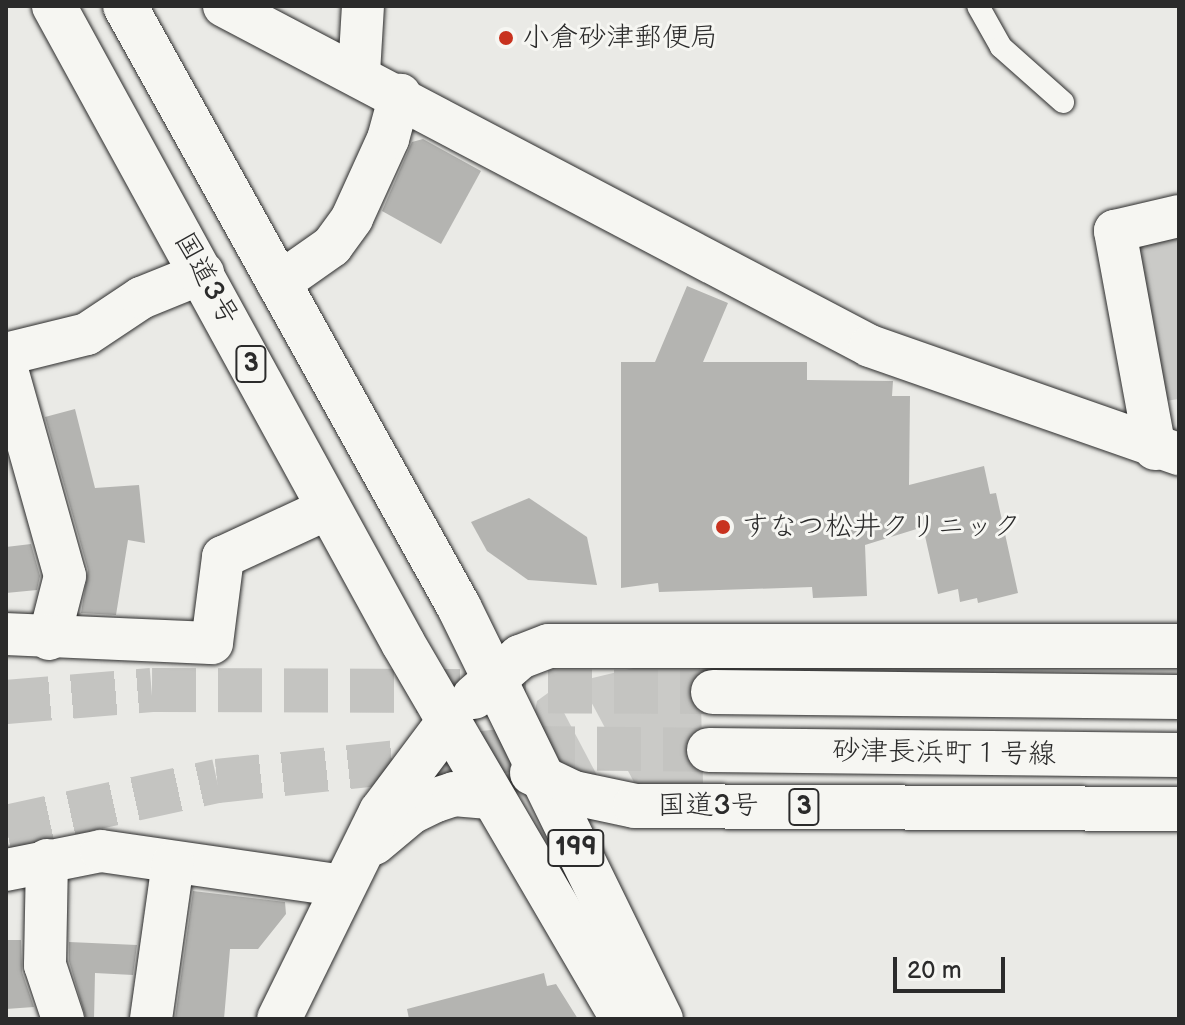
<!DOCTYPE html>
<html>
<head>
<meta charset="utf-8">
<style>
	body { margin:0 }
	#map { position:relative; width:1185px; height:1025px; overflow:hidden; background:#eaeae6; font-family:"Balsamiq Sans","Klee One",sans-serif }
	div>[style] { position:absolute }
	.green>* { inset:0; background:#cacac7 }
	.building>* { inset:0; background:#b4b4b1 }
	.secondary-tunnel>* { height:44px; margin-top:-22px; transform-origin:0; background:repeating-linear-gradient(90deg,#c4c4c1 0 44px,transparent 0 66px) }
	.roads { filter:drop-shadow(0 0 2px #2b2b2b) drop-shadow(0 0 2px #2b2b2b) }
	.lane>* { height:22px; margin:-11px; padding:0 11px; transform-origin:11px; border-radius:11px; background:#f6f6f2 }
	.street>* { height:42px; margin:-21px; padding:0 21px; transform-origin:21px; border-radius:21px; background:#f6f6f2 }
	.secondary>* { height:44px; margin:-22px; padding:0 22px; transform-origin:22px; border-radius:22px; background:#f6f6f2 }
	.highway>* { height:44px; margin:-22px; padding:0 22px; transform-origin:22px; border-radius:22px; background:#f6f6f2 }
	.dots>* { width:22px; height:22px; translate:-50% -50%; box-sizing:border-box; border:4px solid #f6f6f2; border-radius:50% }
	span { translate:-50% -50%; white-space:nowrap; text-align:center; line-height:1.15; -webkit-text-stroke:6px #f6f6f2; paint-order:stroke }
	.shield-label span { padding:2px 6px; background:#f6f6f2; border:2px solid; border-radius:6px; -webkit-text-stroke-width:0 }
	.shield-label { font-size:26px; color:#2b2b2b; font-weight:700 }
	.poi-label { font-size:28px; color:#2b2b2b }
	.left { translate:0 -50%; text-align:left }
	.street-label { font-size:28px; color:#2b2b2b }
	.frame { position:absolute; inset:0; border:8px solid #2b2b2b; pointer-events:none }
	.scale { position:absolute; left:893px; top:957px; width:112px; height:36px; box-sizing:border-box; border:4px solid #2b2b2b; border-top:0; padding-left:10px; font-size:24px; line-height:28px; white-space:nowrap; color:#2b2b2b; -webkit-text-stroke:6px #f6f6f2; paint-order:stroke }
</style>
</head>
<body>
<div id="map">
	<div class="green">
		<div style="clip-path:polygon(1179px 237px,1179px 399px,1165px 401px,1132px 247px)"></div>
		<div style="clip-path:polygon(700px 663px,703px 783px,635px 784px,580px 681px,638px 667px)"></div>
		<div style="clip-path:polygon(552px 690px,600px 781px,564px 769px,531px 731px,537px 701px)"></div>
	</div>
	<div class="building">
		<div style="clip-path:polygon(423px 139px,481px 171px,441px 244px,382px 211px,412px 142px)"></div>
		<div style="clip-path:polygon(687px 286px,728px 303px,703px 362px,807px 362px,807px 380px,893px 381px,892px 396px,910px 396px,909px 485px,984px 466px,990px 494px,996px 493px,1018px 593px,978px 603px,977px 598px,960px 602px,958px 589px,938px 594px,923px 527px,865px 545px,867px 596px,813px 598px,812px 587px,659px 592px,658px 583px,621px 588px,621px 362px,655px 362px)"></div>
		<div style="clip-path:polygon(75px 409px,95px 488px,139px 485px,145px 543px,128px 540px,116px 615px,81px 613px,88px 570px,45px 417px)"></div>
		<div style="clip-path:polygon(529px 498px,587px 537px,597px 585px,528px 580px,487px 551px,471px 522px)"></div>
		<div style="clip-path:polygon(31px 544px,40px 576px,37px 590px,6px 593px,6px 547px)"></div>
		<div style="clip-path:polygon(193px 891px,285px 902px,286px 914px,258px 949px,230px 949px,224px 1019px,175px 1019px)"></div>
		<div style="clip-path:polygon(6px 940px,21px 940px,22px 972px,34px 1007px,6px 1009px)"></div>
		<div style="clip-path:polygon(69px 942px,137px 945px,133px 975px,95px 973px,94px 1019px,86px 1019px,69px 961px)"></div>
		<div style="clip-path:polygon(544px 973px,547px 986px,556px 984px,578px 1019px,409px 1019px,407px 1009px)"></div>
	</div>
	<div class="secondary-tunnel">
		<div style="left:6px;top:702px;width:146px;rotate:-4.7deg"></div>
		<div style="left:152px;top:690px;width:561px;rotate:0.2deg"></div>
		<div style="left:6px;top:827px;width:216px;rotate:-12.3deg"></div>
		<div style="left:217px;top:781px;width:316px;rotate:-6deg"></div>
		<div style="left:531px;top:748px;width:178px;rotate:0.6deg"></div>
	</div>
	<div class="roads">
		<div class="lane">
			<div style="left:978px;top:6px;width:47px;rotate:60.7deg"></div>
			<div style="left:1001px;top:47px;width:83px;rotate:41.6deg"></div>
		</div>
		<div class="street">
			<div style="left:224px;top:6px;width:730px;rotate:27.76deg"></div>
			<div style="left:870px;top:346px;width:327px;rotate:19.3deg"></div>
			<div style="left:359px;top:73px;width:67px;rotate:-86.6deg"></div>
			<div style="left:278px;top:284px;width:66px;rotate:-35.1deg"></div>
			<div style="left:332px;top:246px;width:34px;rotate:-54deg"></div>
			<div style="left:352px;top:218px;width:87px;rotate:-65.5deg"></div>
			<div style="left:388px;top:139px;width:46px;rotate:-74.7deg"></div>
			<div style="left:6px;top:354px;width:83px;rotate:-13.9deg"></div>
			<div style="left:87px;top:334px;width:65px;rotate:-33.7deg"></div>
			<div style="left:141px;top:298px;width:67px;rotate:-22deg"></div>
			<div style="left:6px;top:366px;width:218px;rotate:74.3deg"></div>
			<div style="left:65px;top:576px;width:65px;rotate:104.3deg"></div>
			<div style="left:1155px;top:449px;width:222px;rotate:-100.4deg"></div>
			<div style="left:1115px;top:231px;width:66px;rotate:-13.2deg"></div>
			<div style="left:6px;top:634px;width:206px;rotate:2.5deg"></div>
			<div style="left:212px;top:643px;width:87px;rotate:-82.7deg"></div>
			<div style="left:223px;top:557px;width:117px;rotate:-24.8deg"></div>
			<div style="left:47px;top:860px;width:105px;rotate:91.1deg"></div>
			<div style="left:45px;top:965px;width:57px;rotate:71.6deg"></div>
			<div style="left:6px;top:870px;width:97px;rotate:-11.3deg"></div>
			<div style="left:101px;top:851px;width:245px;rotate:8.2deg"></div>
			<div style="left:151px;top:1019px;width:158px;rotate:-82deg"></div>
		</div>
		<div class="secondary">
			<div style="left:713px;top:692px;width:466px;rotate:0.6deg"></div>
			<div style="left:709px;top:750px;width:470px;rotate:0.6deg"></div>
			<div style="left:374px;top:843px;width:48px;rotate:-40deg"></div>
			<div style="left:411px;top:812px;width:28px;rotate:-26deg"></div>
			<div style="left:436px;top:800px;width:19px;rotate:-18deg"></div>
			<div style="left:454px;top:794px;width:38px;rotate:5deg"></div>
			<div style="left:279px;top:1019px;width:231px;rotate:-63.8deg"></div>
			<div style="left:381px;top:812px;width:114px;rotate:-53.2deg"></div>
		</div>
		<div class="highway">
			<div style="left:54px;top:6px;width:726px;rotate:61.28deg"></div>
			<div style="left:403px;top:643px;width:436px;rotate:59.7deg"></div>
			<div style="left:125px;top:6px;width:688px;rotate:60.94deg"></div>
			<div style="left:459px;top:607px;width:459px;rotate:63.9deg"></div>
			<div style="left:474px;top:697px;width:61px;rotate:-41deg"></div>
			<div style="left:520px;top:657px;width:31px;rotate:-21deg"></div>
			<div style="left:549px;top:646px;width:630px"></div>
			<div style="left:532px;top:773px;width:47px;rotate:25.5deg"></div>
			<div style="left:574px;top:793px;width:62px;rotate:12deg"></div>
			<div style="left:635px;top:806px;width:544px;rotate:0.32deg"></div>
		</div>
	</div>
	<div class="dots">
		<div style="left:506px;top:38px;background:#c8321e"></div>
		<div style="left:723px;top:527px;background:#c8321e"></div>
	</div>
	<div class="shield-label">
		<span style="left:251px;top:364px">3</span>
		<span style="left:804px;top:807px">3</span>
		<span style="left:576px;top:848px">199</span>
	</div>
	<div class="poi-label">
		<span class="left" style="left:522px;top:38px">小倉砂津郵便局</span>
		<span class="left" style="left:741px;top:527px">すなつ松井クリニック</span>
	</div>
	<div class="street-label">
		<span style="left:206px;top:279px;rotate:61deg">国道3号</span>
		<span style="left:944px;top:753px;rotate:1deg">砂津長浜町１号線</span>
		<span style="left:708px;top:806px">国道3号</span>
	</div>
	<div class="frame"></div>
	<div class="scale">20 m</div>
</div>
</body>
</html>
